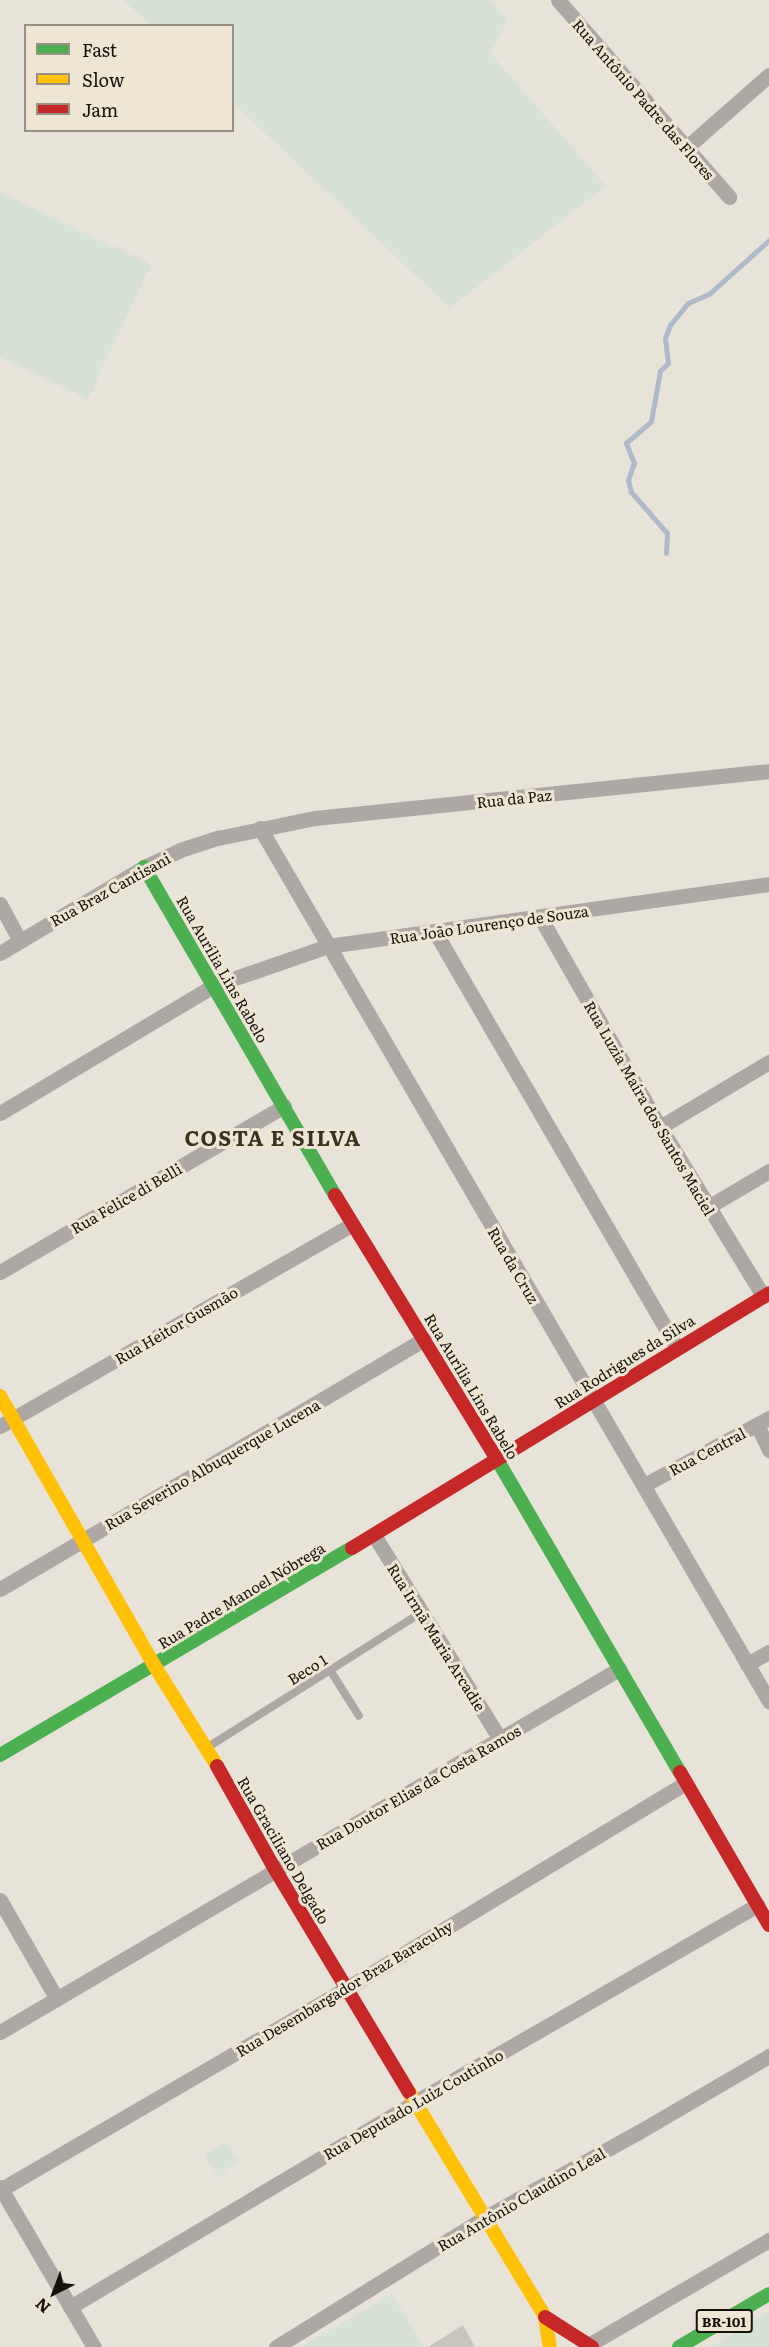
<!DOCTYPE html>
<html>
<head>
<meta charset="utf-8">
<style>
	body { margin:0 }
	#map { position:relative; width:769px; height:2347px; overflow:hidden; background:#e8e3d9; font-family:Literata,serif }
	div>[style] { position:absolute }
	.green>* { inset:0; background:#d7e1d5 }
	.stream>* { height:5px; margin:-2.5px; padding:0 2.5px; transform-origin:2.5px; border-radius:2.5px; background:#afbac9 }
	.building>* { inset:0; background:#c9c5bd }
	.lane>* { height:8px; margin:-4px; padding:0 4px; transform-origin:4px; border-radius:4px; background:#aea8a4 }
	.street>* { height:15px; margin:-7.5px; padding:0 7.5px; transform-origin:7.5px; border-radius:7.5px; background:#aea8a4 }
	.fast>* { height:14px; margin:-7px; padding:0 7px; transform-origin:7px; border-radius:7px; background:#4caf50 }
	.slow>* { height:14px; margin:-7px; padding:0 7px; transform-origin:7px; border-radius:7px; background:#ffc107 }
	.jam>* { height:14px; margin:-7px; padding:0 7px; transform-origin:7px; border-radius:7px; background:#c62828 }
	span { translate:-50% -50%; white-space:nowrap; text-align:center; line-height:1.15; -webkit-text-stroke:6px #eee5d3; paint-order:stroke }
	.shield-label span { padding:2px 4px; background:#eee5d3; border:2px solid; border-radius:4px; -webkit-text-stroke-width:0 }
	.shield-label { font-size:14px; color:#15120c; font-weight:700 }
	.street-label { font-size:15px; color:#15120c }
	.district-label { font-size:21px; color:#393223; font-weight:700; letter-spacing:1.5px }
	.legend { position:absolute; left:24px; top:24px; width:210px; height:108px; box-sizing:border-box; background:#eee5d3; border:2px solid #979183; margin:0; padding:8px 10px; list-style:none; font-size:18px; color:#15120c }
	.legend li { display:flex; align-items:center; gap:12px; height:30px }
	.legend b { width:30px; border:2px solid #979183 }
	.north { position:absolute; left:24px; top:2263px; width:60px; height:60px; -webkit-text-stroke:4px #eee5d3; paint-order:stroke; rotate:222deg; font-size:16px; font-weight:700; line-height:24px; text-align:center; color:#15120c }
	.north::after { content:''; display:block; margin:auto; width:21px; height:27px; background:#15120c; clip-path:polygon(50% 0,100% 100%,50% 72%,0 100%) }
</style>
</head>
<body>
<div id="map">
	<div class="green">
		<div style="clip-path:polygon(123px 0,490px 0,508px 21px,490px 53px,606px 186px,450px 308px,233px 103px,232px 26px,151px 25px)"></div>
		<div style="clip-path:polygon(0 192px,151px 264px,88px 399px,0 357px)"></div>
		<div style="clip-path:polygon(226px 2142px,239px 2163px,223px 2171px,225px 2175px,220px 2178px,204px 2155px)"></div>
		<div style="clip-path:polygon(392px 2294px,424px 2347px,300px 2347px)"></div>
		<div style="clip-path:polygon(769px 2312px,769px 2347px,710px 2347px)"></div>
	</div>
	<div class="stream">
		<div style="left:666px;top:553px;width:20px;rotate:-87deg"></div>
		<div style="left:667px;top:533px;width:55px;rotate:-131.3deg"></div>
		<div style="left:631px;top:492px;width:12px;rotate:-104deg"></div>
		<div style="left:628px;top:480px;width:18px;rotate:-71deg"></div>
		<div style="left:634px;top:463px;width:22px;rotate:-112deg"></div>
		<div style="left:626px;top:443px;width:33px;rotate:-41deg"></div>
		<div style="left:651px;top:421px;width:51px;rotate:-79.8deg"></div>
		<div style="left:660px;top:371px;width:11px;rotate:-45deg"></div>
		<div style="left:668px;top:363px;width:25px;rotate:-97deg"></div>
		<div style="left:665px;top:338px;width:14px;rotate:-69deg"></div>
		<div style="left:670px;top:325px;width:28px;rotate:-51deg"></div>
		<div style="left:688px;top:303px;width:24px;rotate:-24deg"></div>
		<div style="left:710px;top:293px;width:79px;rotate:-41.9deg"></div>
	</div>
	<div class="building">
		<div style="clip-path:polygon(463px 2325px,475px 2347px,428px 2347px)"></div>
	</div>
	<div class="lane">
		<div style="left:330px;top:1670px;width:54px;rotate:57.8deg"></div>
		<div style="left:208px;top:1747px;width:252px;rotate:-32.2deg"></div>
	</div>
	<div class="street">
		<div style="left:558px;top:0;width:261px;rotate:49deg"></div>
		<div style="left:687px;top:147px;width:109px;rotate:-41.3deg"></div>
		<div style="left:260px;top:828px;width:1011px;rotate:59.76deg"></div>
		<div style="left:0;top:904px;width:42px;rotate:61.6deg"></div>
		<div style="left:540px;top:917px;width:242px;rotate:60.3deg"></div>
		<div style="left:660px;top:1127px;width:198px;rotate:58.6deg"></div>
		<div style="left:435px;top:932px;width:480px;rotate:59.8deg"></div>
		<div style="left:0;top:953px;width:168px;rotate:-30.8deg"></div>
		<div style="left:144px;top:867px;width:40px;rotate:-25deg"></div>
		<div style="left:180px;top:850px;width:40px;rotate:-18deg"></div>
		<div style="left:218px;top:838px;width:99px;rotate:-11.7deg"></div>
		<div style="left:315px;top:818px;width:456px;rotate:-5.9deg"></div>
		<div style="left:0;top:1113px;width:250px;rotate:-30.8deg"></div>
		<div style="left:215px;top:985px;width:120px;rotate:-19deg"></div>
		<div style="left:328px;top:946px;width:445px;rotate:-8deg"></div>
		<div style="left:660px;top:1127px;width:127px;rotate:-30.8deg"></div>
		<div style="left:708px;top:1207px;width:71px;rotate:-30.5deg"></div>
		<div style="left:0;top:1272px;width:329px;rotate:-30.3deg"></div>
		<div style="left:757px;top:1425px;width:28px;rotate:64deg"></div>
		<div style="left:0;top:1426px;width:406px;rotate:-29.8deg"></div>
		<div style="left:644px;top:1485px;width:142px;rotate:-28.2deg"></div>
		<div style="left:374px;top:1535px;width:240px;rotate:58.3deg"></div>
		<div style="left:0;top:1589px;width:492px;rotate:-30.5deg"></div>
		<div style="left:747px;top:1664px;width:25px;rotate:-29deg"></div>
		<div style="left:0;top:1900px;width:114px;rotate:60.1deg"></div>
		<div style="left:0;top:2032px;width:718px;rotate:-30.39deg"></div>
		<div style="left:0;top:2187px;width:186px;rotate:59.6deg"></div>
		<div style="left:0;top:2190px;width:402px;rotate:-30.2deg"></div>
		<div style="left:347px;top:1988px;width:396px;rotate:-31.2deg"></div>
		<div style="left:70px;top:2307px;width:401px;rotate:-30.7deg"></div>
		<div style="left:415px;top:2102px;width:395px;rotate:-29.9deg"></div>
		<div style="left:276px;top:2347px;width:245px;rotate:-31.8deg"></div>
		<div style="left:484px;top:2218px;width:175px;rotate:-29.1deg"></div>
		<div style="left:637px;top:2133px;width:153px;rotate:-30.3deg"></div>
		<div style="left:585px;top:2347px;width:213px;rotate:-30.2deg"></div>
	</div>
	<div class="fast">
		<div style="left:144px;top:867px;width:380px;rotate:59.8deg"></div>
		<div style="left:495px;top:1456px;width:366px;rotate:59.7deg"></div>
		<div style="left:0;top:1755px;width:408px;rotate:-30.5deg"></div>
		<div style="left:679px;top:2347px;width:104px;rotate:-30.5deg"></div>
	</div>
	<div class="slow">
		<div style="left:0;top:1396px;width:310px;rotate:60.2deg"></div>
		<div style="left:154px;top:1665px;width:119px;rotate:58deg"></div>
		<div style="left:409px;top:2092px;width:263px;rotate:58.8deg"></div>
		<div style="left:545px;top:2317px;width:30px;rotate:81deg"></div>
	</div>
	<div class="jam">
		<div style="left:335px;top:1195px;width:306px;rotate:58.5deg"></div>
		<div style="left:352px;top:1548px;width:489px;rotate:-31.4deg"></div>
		<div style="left:217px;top:1766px;width:120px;rotate:60.7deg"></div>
		<div style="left:276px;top:1871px;width:258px;rotate:59deg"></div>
		<div style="left:680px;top:1772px;width:177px;rotate:59.8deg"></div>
		<div style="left:545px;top:2317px;width:56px;rotate:32.6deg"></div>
	</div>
	<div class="shield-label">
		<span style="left:724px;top:2321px">BR-101</span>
	</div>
	<div class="street-label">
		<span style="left:644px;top:99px;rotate:49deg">Rua Antônio Padre das Flores</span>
		<span style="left:514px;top:798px;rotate:-6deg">Rua da Paz</span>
		<span style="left:110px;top:889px;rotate:-29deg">Rua Braz Cantisani</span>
		<span style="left:489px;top:924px;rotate:-8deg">Rua João Lourenço de Souza</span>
		<span style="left:223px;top:969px;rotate:60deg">Rua Aurília Lins Rabelo</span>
		<span style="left:650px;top:1108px;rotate:60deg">Rua Luzia Maíra dos Santos Maciel</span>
		<span style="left:126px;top:1198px;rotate:-30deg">Rua Felice di Belli</span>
		<span style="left:514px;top:1265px;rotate:60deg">Rua da Cruz</span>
		<span style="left:176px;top:1325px;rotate:-30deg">Rua Heitor Gusmão</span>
		<span style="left:624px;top:1361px;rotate:-32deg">Rua Rodrigues da Silva</span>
		<span style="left:472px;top:1386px;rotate:59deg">Rua Aurília Lins Rabelo</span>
		<span style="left:707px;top:1451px;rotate:-28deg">Rua Central</span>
		<span style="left:212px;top:1464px;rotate:-30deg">Rua Severino Albuquerque Lucena</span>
		<span style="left:241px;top:1595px;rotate:-31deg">Rua Padre Manoel Nóbrega</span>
		<span style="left:437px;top:1637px;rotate:58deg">Rua Irmã Maria Arcadie</span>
		<span style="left:307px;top:1669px;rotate:-32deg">Beco 1</span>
		<span style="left:418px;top:1787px;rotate:-30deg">Rua Doutor Elias da Costa Ramos</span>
		<span style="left:284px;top:1850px;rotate:60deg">Rua Graciliano Delgado</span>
		<span style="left:344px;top:1988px;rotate:-31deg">Rua Desembargador Braz Baracuhy</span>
		<span style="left:413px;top:2104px;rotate:-30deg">Rua Deputado Luiz Coutinho</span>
		<span style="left:521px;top:2199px;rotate:-30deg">Rua Antônio Claudino Leal</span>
	</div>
	<div class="district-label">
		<span style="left:273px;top:1137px">COSTA E SILVA</span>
	</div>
	<ul class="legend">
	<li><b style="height:8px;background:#4caf50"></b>Fast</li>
	<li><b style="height:8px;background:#ffc107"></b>Slow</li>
	<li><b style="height:8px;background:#c62828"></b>Jam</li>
	</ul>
	<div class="north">N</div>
</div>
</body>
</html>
